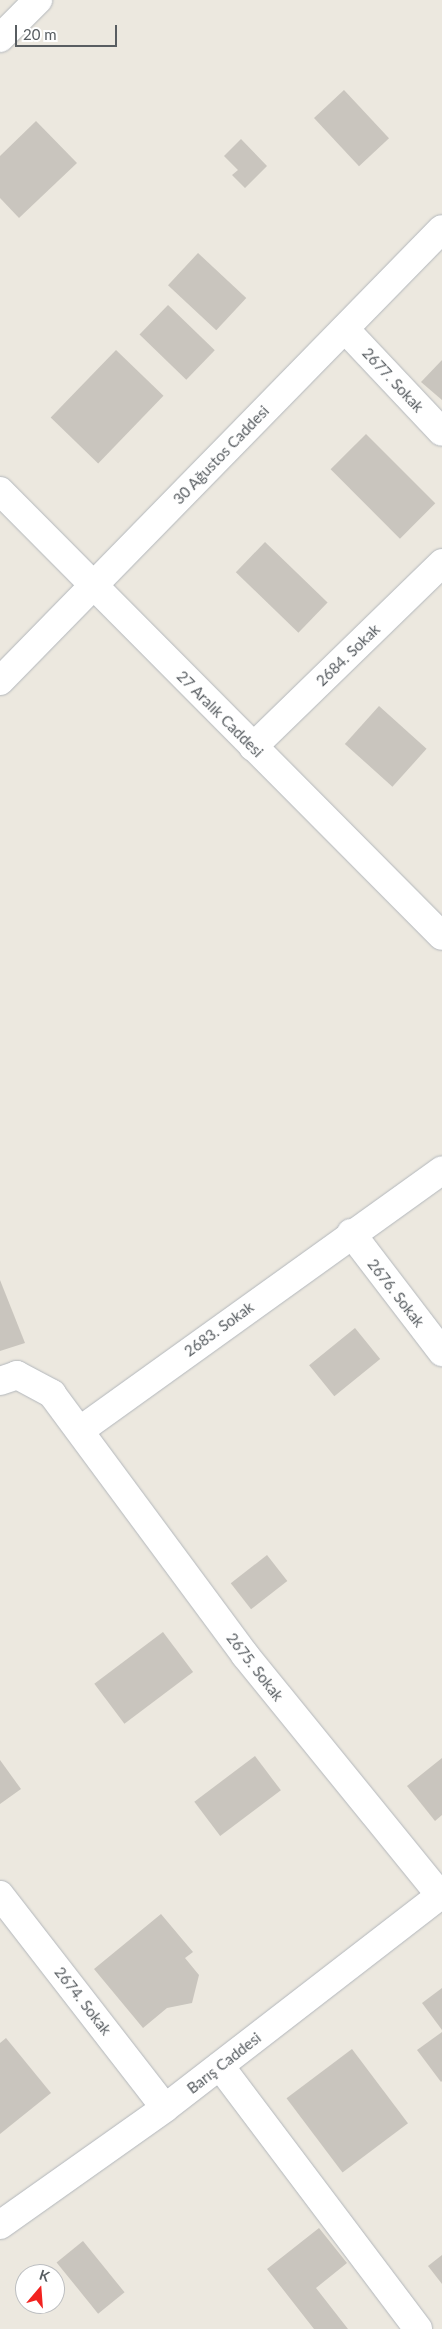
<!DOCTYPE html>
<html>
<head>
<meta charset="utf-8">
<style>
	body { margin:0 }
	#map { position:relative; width:442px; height:2329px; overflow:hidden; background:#ece8df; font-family:Lato,sans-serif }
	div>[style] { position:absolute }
	.building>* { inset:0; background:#c9c5be; transform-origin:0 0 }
	.roads { filter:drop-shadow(0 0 1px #b2b6bb) drop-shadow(0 0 1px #b2b6bb) }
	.street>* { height:28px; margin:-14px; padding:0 14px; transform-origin:14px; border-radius:14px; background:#fff }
	.secondary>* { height:28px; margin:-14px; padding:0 14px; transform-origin:14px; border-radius:14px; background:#fff }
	span { translate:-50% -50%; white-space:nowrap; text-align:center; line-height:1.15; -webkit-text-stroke:4.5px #fff; paint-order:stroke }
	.street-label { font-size:15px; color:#585d61 }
	.north { position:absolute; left:15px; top:2264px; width:50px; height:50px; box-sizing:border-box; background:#fff; border:1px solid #bcbec0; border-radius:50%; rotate:18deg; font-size:14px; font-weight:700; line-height:20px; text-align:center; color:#585d61 }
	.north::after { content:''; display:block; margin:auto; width:18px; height:22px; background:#f2221f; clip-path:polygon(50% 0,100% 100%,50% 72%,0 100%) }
	.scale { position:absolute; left:15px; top:25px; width:102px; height:22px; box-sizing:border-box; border:2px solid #585d61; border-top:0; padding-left:6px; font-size:15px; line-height:18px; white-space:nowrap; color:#585d61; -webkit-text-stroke:4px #fff; paint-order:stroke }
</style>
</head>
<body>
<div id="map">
	<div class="building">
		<div style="left:344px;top:90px;width:66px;height:41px;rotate:47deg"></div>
		<div style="clip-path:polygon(36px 121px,77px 163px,19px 218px,0 198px,0 156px)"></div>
		<div style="clip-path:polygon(241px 139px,267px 166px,245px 188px,232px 175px,238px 170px,224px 156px)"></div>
		<div style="left:198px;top:253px;width:66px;height:44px;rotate:43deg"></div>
		<div style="left:168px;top:305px;width:65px;height:41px;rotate:44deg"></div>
		<div style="left:116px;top:350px;width:66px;height:94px;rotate:44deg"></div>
		<div style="clip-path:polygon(442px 360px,442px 400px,421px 382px)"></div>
		<div style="left:366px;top:434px;width:98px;height:50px;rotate:45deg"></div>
		<div style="left:265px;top:542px;width:87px;height:42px;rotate:44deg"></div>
		<div style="left:379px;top:706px;width:64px;height:51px;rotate:42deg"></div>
		<div style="clip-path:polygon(0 1280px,25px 1343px,0 1351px)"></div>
		<div style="left:355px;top:1328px;width:40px;height:59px;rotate:51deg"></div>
		<div style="left:267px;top:1555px;width:33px;height:46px;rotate:52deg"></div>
		<div style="left:163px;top:1632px;width:50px;height:86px;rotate:53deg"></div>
		<div style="left:255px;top:1756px;width:43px;height:76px;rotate:53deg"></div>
		<div style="clip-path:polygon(442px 1758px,442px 1815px,435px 1821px,407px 1786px)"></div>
		<div style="clip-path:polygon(0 1760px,21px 1789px,0 1804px)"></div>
		<div style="clip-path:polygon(161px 1914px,193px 1952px,185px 1958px,199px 1975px,192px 2003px,167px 2008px,143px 2028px,94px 1969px)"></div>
		<div style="clip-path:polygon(442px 1988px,442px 2030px,422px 2003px)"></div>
		<div style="clip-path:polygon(442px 2032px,442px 2081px,441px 2082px,417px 2050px)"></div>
		<div style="clip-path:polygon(6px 2038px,51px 2093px,0 2134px,0 2043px)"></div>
		<div style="left:352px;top:2049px;width:93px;height:82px;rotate:53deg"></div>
		<div style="clip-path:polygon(319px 2228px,347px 2263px,316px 2288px,348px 2329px,314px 2329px,267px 2269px)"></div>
		<div style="left:83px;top:2241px;width:66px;height:34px;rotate:51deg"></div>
		<div style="clip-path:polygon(442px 2255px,442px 2284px,428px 2266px)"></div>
	</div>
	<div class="roads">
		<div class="street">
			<div style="left:0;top:38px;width:54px;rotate:-45deg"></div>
			<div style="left:345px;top:329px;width:141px;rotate:46.7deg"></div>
			<div style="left:0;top:491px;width:627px;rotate:45.19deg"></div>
			<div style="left:253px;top:747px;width:264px;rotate:-44.2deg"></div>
			<div style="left:351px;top:1233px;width:150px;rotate:52.6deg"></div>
			<div style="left:0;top:1381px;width:18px;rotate:-19deg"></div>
			<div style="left:17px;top:1375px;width:40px;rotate:28deg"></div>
			<div style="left:52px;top:1394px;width:325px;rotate:53.5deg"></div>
			<div style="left:245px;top:1655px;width:309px;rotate:50.9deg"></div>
			<div style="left:82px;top:1429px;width:443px;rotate:-35.7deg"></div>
			<div style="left:0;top:1895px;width:269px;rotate:52.2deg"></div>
			<div style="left:220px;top:2066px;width:329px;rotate:53deg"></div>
			<div style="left:0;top:2225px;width:202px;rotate:-35.3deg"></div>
			<div style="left:165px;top:2108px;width:350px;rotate:-37.7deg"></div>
		</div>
		<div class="secondary">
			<div style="left:0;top:681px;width:632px;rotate:-45.64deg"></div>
		</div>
	</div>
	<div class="street-label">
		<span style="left:393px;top:380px;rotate:47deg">2677. Sokak</span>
		<span style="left:221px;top:455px;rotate:-46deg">30 Ağustos Caddesi</span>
		<span style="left:348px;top:655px;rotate:-44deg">2684. Sokak</span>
		<span style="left:220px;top:714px;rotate:45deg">27 Aralık Caddesi</span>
		<span style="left:396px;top:1293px;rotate:52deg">2676. Sokak</span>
		<span style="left:219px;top:1329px;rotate:-36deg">2683. Sokak</span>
		<span style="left:255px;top:1667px;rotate:52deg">2675. Sokak</span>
		<span style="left:83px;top:2001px;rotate:52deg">2674. Sokak</span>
		<span style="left:224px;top:2063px;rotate:-38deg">Barış Caddesi</span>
	</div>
	<div class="north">K</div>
	<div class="scale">20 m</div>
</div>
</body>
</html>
